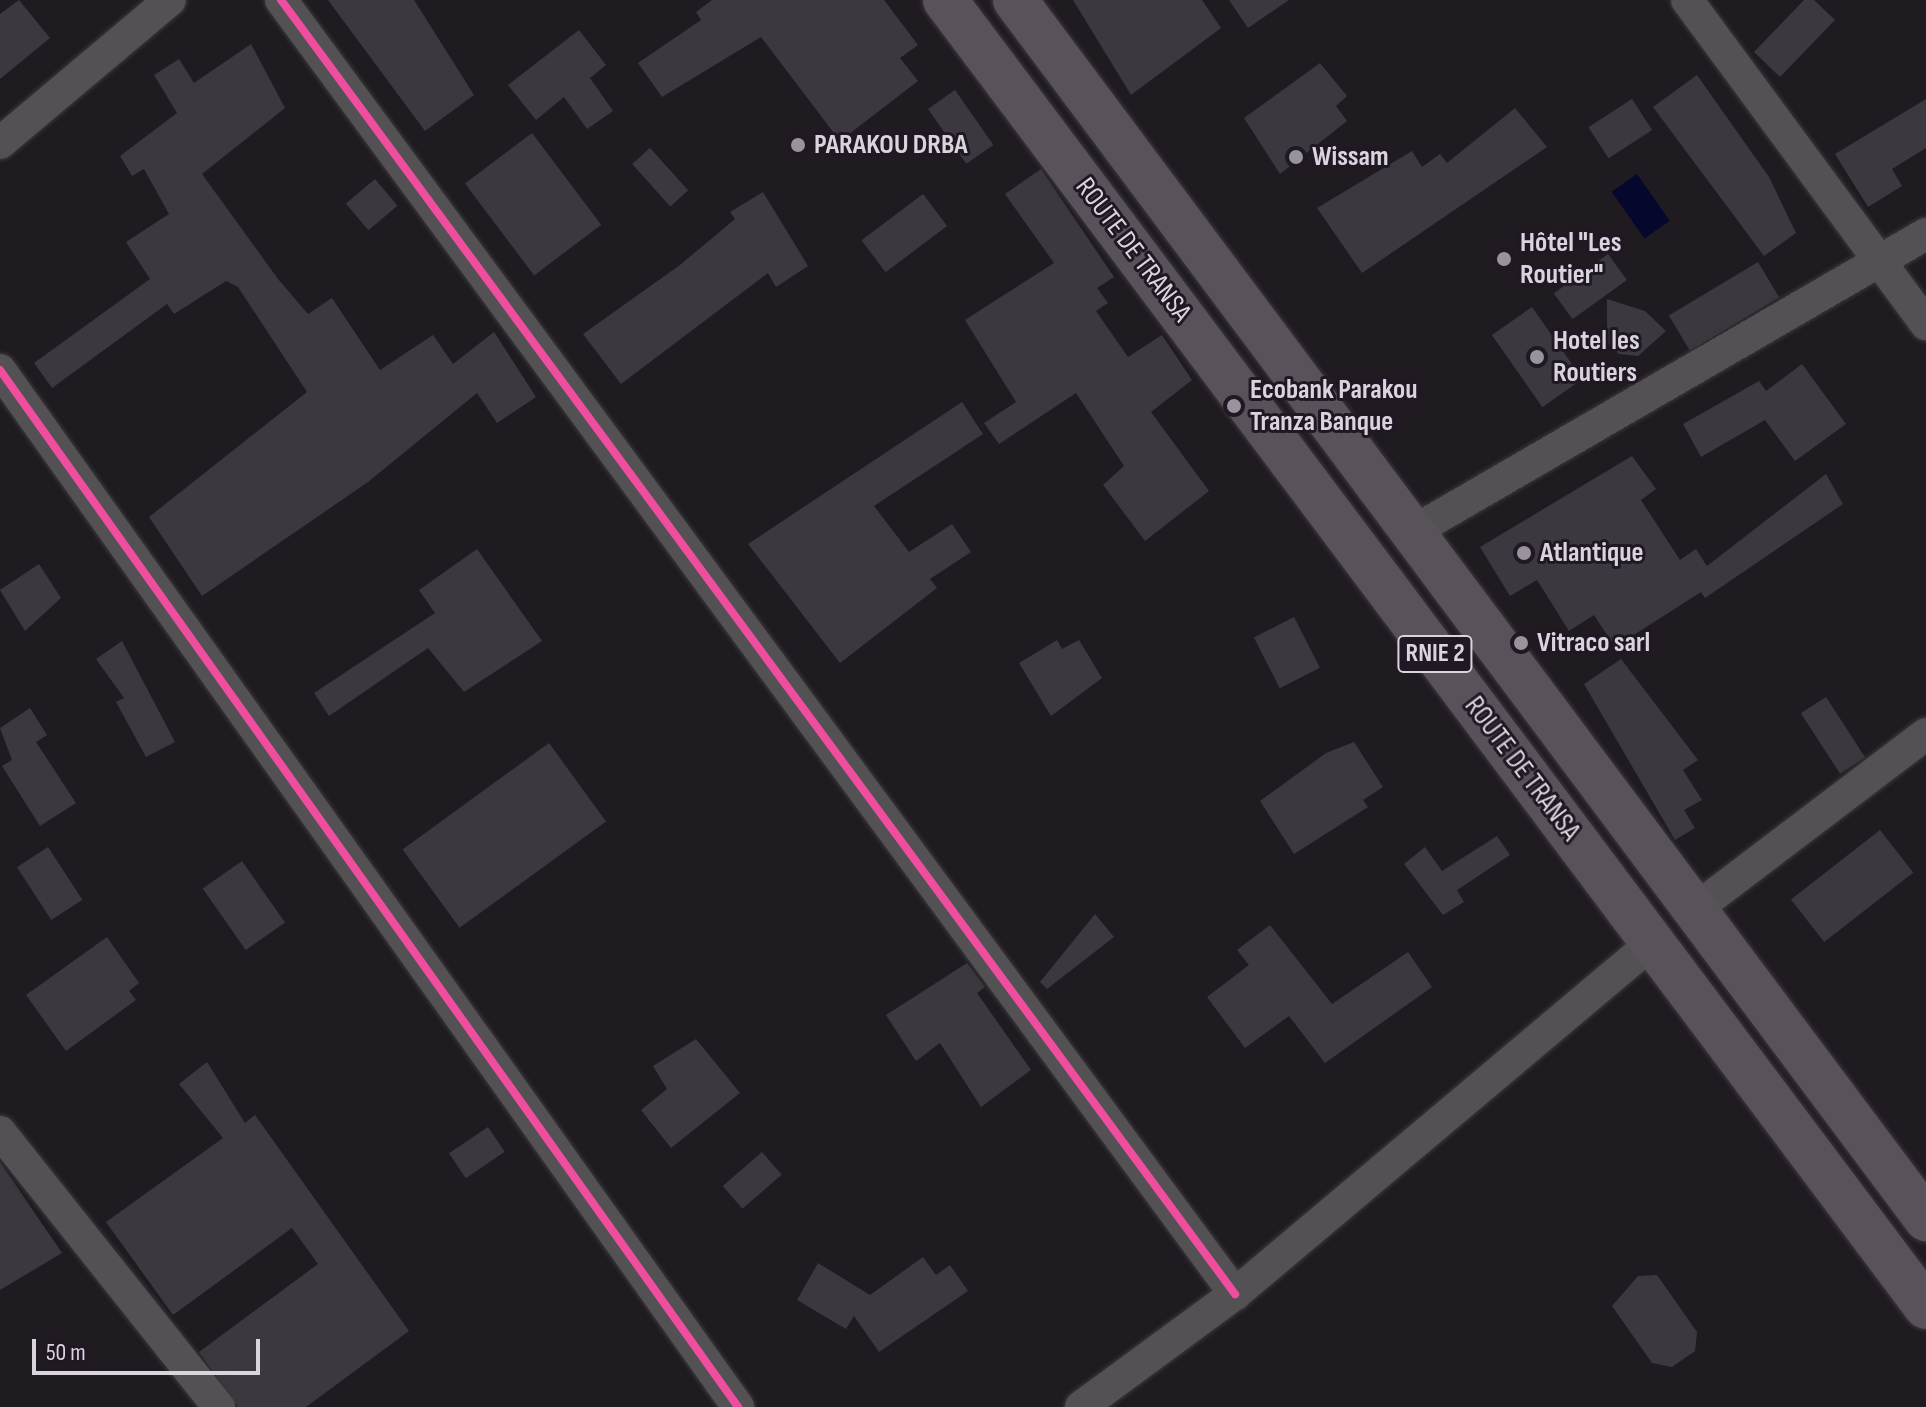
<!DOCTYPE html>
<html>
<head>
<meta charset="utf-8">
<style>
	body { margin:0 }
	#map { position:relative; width:1926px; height:1407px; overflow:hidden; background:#1f1b21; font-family:"Sofia Sans Condensed",sans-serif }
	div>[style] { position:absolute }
	.water>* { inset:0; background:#05072c; transform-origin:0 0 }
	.building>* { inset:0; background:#3b393f; transform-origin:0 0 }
	.roads { filter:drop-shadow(0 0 2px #3b373c) drop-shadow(0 0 2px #3b373c) }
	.street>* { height:32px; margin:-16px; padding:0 16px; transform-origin:16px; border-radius:16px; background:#545155 }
	.primary>* { height:44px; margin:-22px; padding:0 22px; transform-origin:22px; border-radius:22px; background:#5a525a }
	.cycleway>* { height:8px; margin:-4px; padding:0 4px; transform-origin:4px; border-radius:4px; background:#ef4d9e }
	.dots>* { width:22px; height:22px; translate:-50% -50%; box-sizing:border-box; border:4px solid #201824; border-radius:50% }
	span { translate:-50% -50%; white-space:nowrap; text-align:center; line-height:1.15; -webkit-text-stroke:6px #201824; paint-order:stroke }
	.shield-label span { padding:2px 6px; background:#201824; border:2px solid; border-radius:6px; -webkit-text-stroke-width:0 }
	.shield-label { font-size:26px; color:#dad5dd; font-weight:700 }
	.poi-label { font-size:28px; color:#dad5dd; font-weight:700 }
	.left { translate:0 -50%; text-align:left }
	.street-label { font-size:28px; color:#dad5dd }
	.scale { position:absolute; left:32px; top:1339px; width:228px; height:36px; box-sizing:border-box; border:4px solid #dad5dd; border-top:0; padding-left:10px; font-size:24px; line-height:28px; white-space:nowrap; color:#dad5dd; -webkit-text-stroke:6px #201824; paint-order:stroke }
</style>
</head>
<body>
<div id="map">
	<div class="water">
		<div style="left:1637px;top:174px;width:57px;height:31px;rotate:55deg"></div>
	</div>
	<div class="building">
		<div style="clip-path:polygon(19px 0,50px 38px,0 79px,0 14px)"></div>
		<div style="clip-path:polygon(328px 0,414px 0,474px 95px,425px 131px)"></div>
		<div style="clip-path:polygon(712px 0,884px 0,918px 45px,900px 58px,918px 81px,840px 141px,761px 37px,662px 97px,638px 63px,701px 20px,696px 12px)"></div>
		<div style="clip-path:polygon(1073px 0,1202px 0,1221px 28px,1131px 95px)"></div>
		<div style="clip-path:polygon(1229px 0,1289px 0,1248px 28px)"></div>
		<div style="clip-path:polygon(1804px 0,1814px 0,1835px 20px,1780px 77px,1754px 52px)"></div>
		<div style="clip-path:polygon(579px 30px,606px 65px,590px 78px,613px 111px,587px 129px,564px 97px,536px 120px,508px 85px)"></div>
		<div style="clip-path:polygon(251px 44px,285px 108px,202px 174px,278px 279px,308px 314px,332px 298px,380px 370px,433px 335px,453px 364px,494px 332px,536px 397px,497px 423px,477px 393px,368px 482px,202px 596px,149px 517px,307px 392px,238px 287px,226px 281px,174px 314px,167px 304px,52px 388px,34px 363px,150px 279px,126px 242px,169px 214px,144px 169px,132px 176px,120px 156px,177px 113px,154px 75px,179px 59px,194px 83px)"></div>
		<div style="clip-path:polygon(1320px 63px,1347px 96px,1336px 106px,1347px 121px,1280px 174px,1244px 118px)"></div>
		<div style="clip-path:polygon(1697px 75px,1769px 177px,1796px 233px,1764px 256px,1653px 107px)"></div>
		<div style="left:955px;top:90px;width:67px;height:33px;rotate:55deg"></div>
		<div style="left:1632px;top:99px;width:37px;height:52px;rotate:57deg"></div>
		<div style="clip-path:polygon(1926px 99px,1926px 148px,1892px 169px,1902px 186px,1868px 207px,1835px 154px)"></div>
		<div style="clip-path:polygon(1515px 108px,1547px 147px,1362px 273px,1317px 208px,1412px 151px,1422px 167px,1440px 154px,1447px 163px)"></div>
		<div style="left:532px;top:133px;width:115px;height:84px;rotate:53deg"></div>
		<div style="left:650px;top:148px;width:57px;height:24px;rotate:48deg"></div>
		<div style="clip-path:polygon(1041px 169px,1114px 277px,1097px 288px,1108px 303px,1096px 311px,1128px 357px,1162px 335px,1192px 380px,1151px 412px,1209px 491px,1145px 541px,1103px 485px,1124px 466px,1076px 393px,999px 444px,984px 423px,1016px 402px,965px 320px,1054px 263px,1005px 194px)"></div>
		<div style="left:375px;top:179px;width:35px;height:38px;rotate:50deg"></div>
		<div style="clip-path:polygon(763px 192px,808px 266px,776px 287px,768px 273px,621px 384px,583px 334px,680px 265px,735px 219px,730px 212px)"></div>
		<div style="left:923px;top:194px;width:40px;height:77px;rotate:53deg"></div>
		<div style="left:1608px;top:254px;width:32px;height:67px;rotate:54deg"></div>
		<div style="left:1758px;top:262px;width:41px;height:104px;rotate:59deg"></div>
		<div style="clip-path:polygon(1607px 299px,1645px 311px,1666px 331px,1638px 356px,1619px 354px,1607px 343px)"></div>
		<div style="left:1532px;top:307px;width:88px;height:49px;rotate:55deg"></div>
		<div style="clip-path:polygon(1802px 364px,1846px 424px,1795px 461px,1765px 420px,1701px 457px,1683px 424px,1759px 381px,1766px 391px)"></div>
		<div style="clip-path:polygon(962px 402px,983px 434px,874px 506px,909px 552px,952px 524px,971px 552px,930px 579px,937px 588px,840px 663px,748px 544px)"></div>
		<div style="clip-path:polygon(1632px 456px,1656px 489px,1641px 500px,1680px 560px,1696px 549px,1707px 566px,1826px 474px,1843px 504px,1705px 598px,1701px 592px,1615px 647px,1594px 615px,1569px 631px,1537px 580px,1510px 596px,1480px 547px)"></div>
		<div style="clip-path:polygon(477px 549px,542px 641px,464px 692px,428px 648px,329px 716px,314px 693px,435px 613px,419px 590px)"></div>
		<div style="clip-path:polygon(39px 564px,61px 598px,25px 631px,0 590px)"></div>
		<div style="left:1294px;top:617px;width:57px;height:45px;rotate:63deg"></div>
		<div style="clip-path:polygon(1057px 640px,1062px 649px,1079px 640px,1102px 678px,1051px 716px,1019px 663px)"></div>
		<div style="clip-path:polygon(122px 641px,175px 742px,146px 757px,116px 702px,124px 698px,96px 659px)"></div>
		<div style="clip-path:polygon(1621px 659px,1698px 760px,1683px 770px,1702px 800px,1684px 810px,1695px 828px,1675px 840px,1584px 684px)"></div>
		<div style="left:1826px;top:697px;width:72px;height:30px;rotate:57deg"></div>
		<div style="clip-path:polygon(30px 708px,47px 735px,36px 742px,76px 803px,40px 826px,2px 766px,12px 760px,0 728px)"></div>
		<div style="clip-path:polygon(1354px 742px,1383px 787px,1363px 800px,1368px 807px,1294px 854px,1260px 801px,1326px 753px)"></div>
		<div style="left:549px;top:743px;width:97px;height:181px;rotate:54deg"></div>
		<div style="left:1880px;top:830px;width:54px;height:113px;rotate:52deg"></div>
		<div style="clip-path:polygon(1497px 836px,1510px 855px,1457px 890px,1464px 902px,1443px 915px,1404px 864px,1425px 847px,1442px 871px)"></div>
		<div style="left:48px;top:847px;width:63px;height:37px;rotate:57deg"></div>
		<div style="left:242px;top:861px;width:75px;height:48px;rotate:55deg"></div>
		<div style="clip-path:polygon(1095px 914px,1114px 937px,1047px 989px,1040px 982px)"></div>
		<div style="clip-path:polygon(1270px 925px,1332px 1004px,1408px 952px,1432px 987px,1325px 1063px,1289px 1016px,1245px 1048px,1207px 997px,1249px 965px,1237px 950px)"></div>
		<div style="clip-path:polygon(107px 937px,139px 983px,129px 991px,136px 1000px,66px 1051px,26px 995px)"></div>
		<div style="clip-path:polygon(967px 963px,985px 987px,977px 993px,1031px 1070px,981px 1107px,940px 1043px,916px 1061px,886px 1015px)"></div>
		<div style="clip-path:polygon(696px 1039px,740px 1093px,671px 1148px,641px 1110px,667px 1089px,653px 1066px)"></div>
		<div style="clip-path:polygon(207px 1062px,245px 1123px,255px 1115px,409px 1331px,306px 1407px,238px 1407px,199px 1352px,318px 1264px,292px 1228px,173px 1315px,106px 1222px,223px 1138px,179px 1084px)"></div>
		<div style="left:488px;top:1127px;width:30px;height:47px;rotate:56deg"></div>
		<div style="left:762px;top:1152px;width:30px;height:52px;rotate:49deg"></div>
		<div style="clip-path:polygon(0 1162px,62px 1253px,0 1290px)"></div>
		<div style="clip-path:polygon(923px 1257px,936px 1275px,950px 1265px,968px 1291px,879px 1352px,854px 1316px,846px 1329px,797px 1300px,818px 1263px,870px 1295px)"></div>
		<div style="clip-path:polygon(1657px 1275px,1697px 1332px,1695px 1351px,1672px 1367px,1652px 1363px,1612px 1306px,1638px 1276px)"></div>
	</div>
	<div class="roads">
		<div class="street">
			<div style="left:281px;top:0;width:1608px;rotate:53.6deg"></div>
			<div style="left:1687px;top:0;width:403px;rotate:53.6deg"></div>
			<div style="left:0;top:143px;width:222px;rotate:-40.1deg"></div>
			<div style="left:0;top:370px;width:1273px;rotate:54.56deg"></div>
			<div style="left:1414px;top:531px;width:592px;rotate:-30.12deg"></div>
			<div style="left:1694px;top:910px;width:291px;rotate:-37.2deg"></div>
			<div style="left:0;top:1132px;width:352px;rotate:51.5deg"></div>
			<div style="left:1081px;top:1407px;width:191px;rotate:-36.3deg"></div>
			<div style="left:1235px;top:1294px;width:545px;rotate:-40.09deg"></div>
		</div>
		<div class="primary">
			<div style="left:945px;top:0;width:1634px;rotate:53.11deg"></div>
			<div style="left:1015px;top:0;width:1522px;rotate:53.23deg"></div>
		</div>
	</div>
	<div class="cycleway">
		<div style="left:281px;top:0;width:1608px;rotate:53.6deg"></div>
		<div style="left:0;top:370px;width:1273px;rotate:54.56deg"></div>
	</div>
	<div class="dots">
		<div style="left:798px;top:145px;background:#99949b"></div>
		<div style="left:1296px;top:157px;background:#99949b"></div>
		<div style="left:1504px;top:259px;background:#99949b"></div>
		<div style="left:1537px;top:357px;background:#99949b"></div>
		<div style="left:1234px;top:406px;background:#99949b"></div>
		<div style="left:1524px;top:553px;background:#99949b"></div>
		<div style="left:1521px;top:643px;background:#99949b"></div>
	</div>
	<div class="shield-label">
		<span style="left:1435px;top:654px">RNIE 2</span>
	</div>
	<div class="poi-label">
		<span class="left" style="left:814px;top:145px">PARAKOU DRBA</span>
		<span class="left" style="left:1312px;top:157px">Wissam</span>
		<span class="left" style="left:1520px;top:259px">Hôtel "Les<br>Routier"</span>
		<span class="left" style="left:1553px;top:357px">Hotel les<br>Routiers</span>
		<span class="left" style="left:1250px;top:406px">Ecobank Parakou<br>Tranza Banque</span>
		<span class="left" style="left:1540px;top:553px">Atlantique</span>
		<span class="left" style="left:1537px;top:643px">Vitraco sarl</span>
	</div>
	<div class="street-label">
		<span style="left:1133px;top:250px;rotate:53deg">ROUTE DE TRANSA</span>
		<span style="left:1522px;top:769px;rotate:53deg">ROUTE DE TRANSA</span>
	</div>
	<div class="scale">50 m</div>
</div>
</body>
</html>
